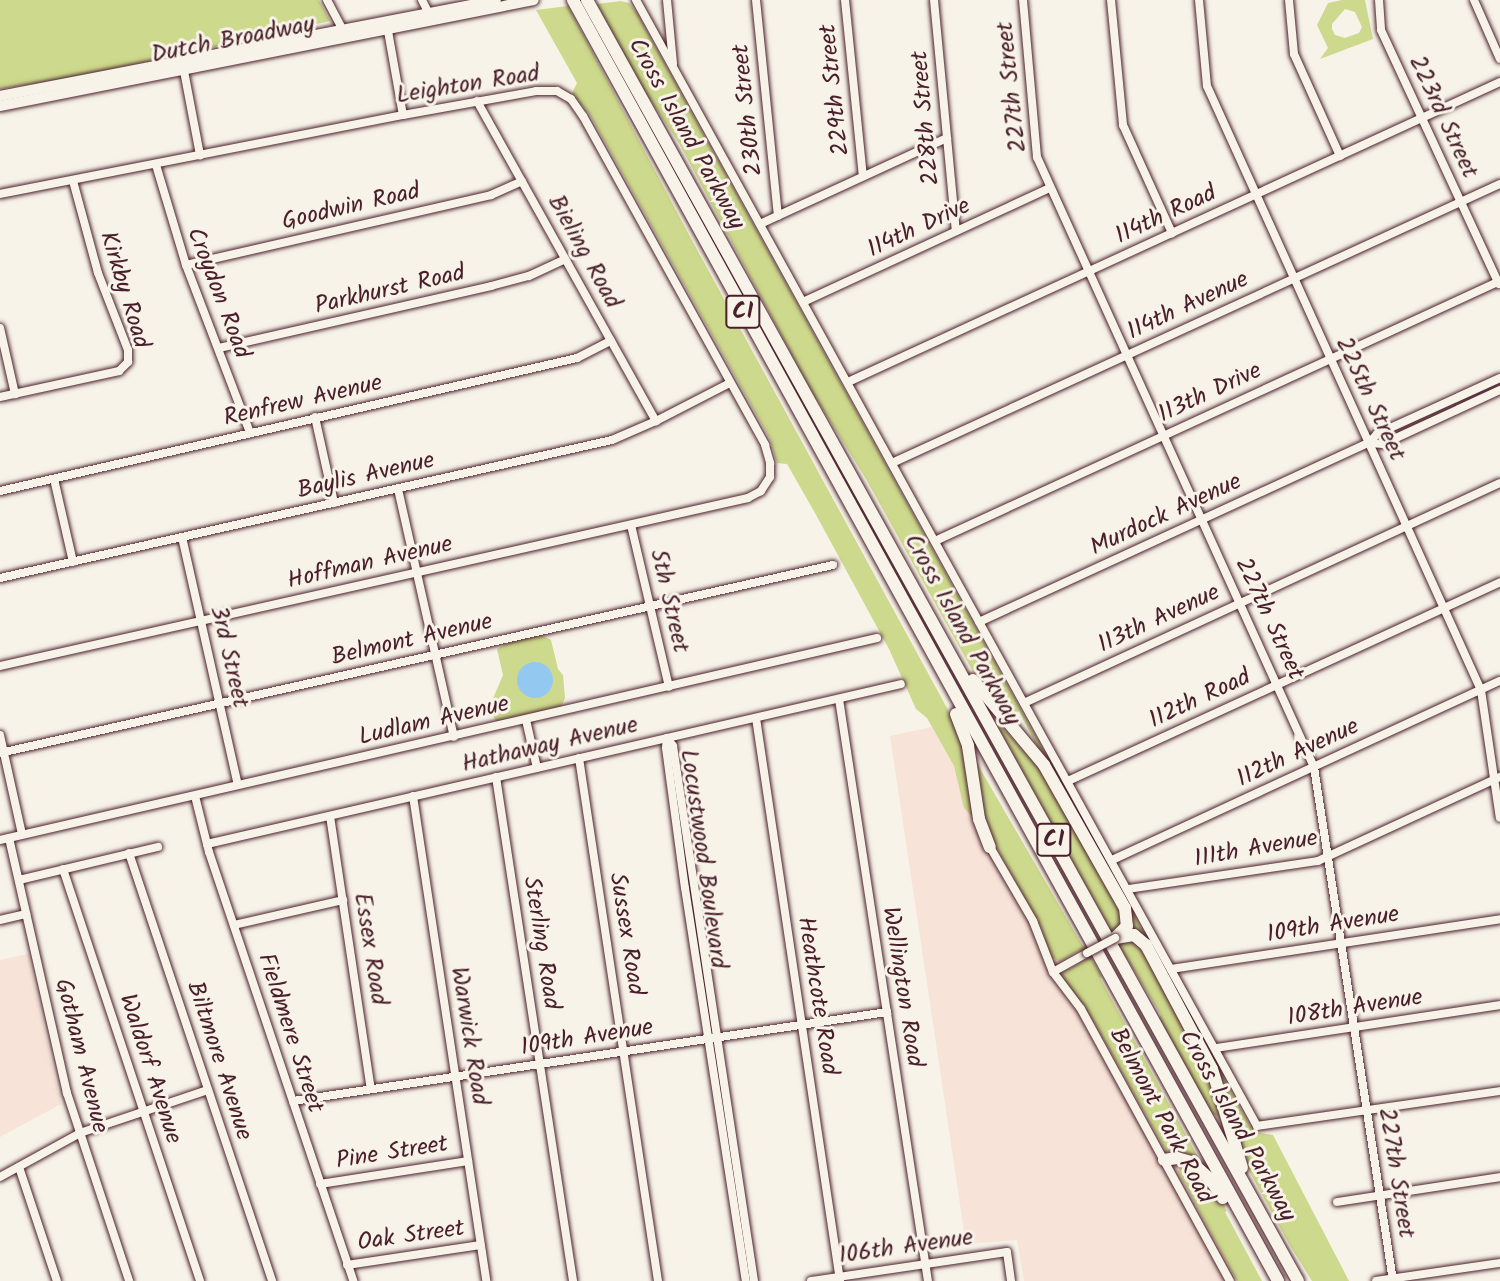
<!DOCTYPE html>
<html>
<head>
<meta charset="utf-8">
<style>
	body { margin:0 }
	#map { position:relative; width:1500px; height:1281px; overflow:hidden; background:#f7f3e8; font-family:Kalam,sans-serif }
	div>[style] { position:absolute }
	.built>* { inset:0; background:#f7e3d7 }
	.green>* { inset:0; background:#cdd98c }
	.water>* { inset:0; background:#93c8f1 }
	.round { border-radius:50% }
	.roads { filter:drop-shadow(0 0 2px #4a1f2b) drop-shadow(0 0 2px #4a1f2b) }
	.minor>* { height:8px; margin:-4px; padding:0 4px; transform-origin:4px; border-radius:4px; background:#f7f3e8 }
	.major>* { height:10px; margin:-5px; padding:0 5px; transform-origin:5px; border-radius:5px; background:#f7f3e8 }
	.highway>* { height:12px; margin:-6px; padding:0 6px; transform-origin:6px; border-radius:6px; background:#f7f3e8 }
	.bridges { filter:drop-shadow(0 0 2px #4a1f2b) drop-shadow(0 0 2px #4a1f2b) }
	.minor-bridge>* { height:8px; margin:-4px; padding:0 4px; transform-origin:4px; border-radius:4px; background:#f7f3e8 }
	span { translate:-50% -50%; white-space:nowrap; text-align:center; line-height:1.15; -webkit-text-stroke:6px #f7f3e8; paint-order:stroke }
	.shield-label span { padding:2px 5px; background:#f7f3e8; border:2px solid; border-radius:5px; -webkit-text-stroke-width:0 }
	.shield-label { font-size:23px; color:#4a1f2b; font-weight:700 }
	.street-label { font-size:24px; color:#4a1f2b }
</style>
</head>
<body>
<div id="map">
	<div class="built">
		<div style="clip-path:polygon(932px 727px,986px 823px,1241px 1281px,1024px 1281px,1017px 1240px,966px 1244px,890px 736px)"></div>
		<div style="clip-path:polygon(28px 954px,61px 1104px,0 1137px,0 960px)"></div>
	</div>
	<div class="green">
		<div style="clip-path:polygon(0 0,319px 0,330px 21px,86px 75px,0 89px)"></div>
		<div style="clip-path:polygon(evenodd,1342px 0,1365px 0,1373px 39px,1320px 59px,1328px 48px,1317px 25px,1328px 3px,1342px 0,1345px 9px,1355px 12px,1362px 27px,1359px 33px,1345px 38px,1335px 35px,1332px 29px,1332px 24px,1345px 9px)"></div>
		<div style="clip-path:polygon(621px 1px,629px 3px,637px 13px,1250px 1125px,1260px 1133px,1273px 1135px,1349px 1281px,1312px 1281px,1289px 1244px,1242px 1158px,1223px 1086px,1130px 930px,1019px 711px,1016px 713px,1017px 724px,981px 686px,866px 479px,809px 387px,680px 145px,640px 84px,597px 4px)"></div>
		<div style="clip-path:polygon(568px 6px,688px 233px,947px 708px,961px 739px,974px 818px,964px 808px,954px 766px,927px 718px,916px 709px,889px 649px,815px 513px,787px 464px,777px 463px,770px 439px,590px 115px,572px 93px,577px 83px,536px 10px)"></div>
		<div style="clip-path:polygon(541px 635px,551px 640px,558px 669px,563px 675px,565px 698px,561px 707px,546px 709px,535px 716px,496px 722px,491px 710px,492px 701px,503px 675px,497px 649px,514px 640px)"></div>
		<div style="clip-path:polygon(992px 716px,1042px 771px,1121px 913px,1118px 929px,1112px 933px)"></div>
		<div style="clip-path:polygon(975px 760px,1084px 948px,1060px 962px,1050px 956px,1042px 929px,985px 827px)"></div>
		<div style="clip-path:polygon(1130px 939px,1138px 944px,1207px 1069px,1222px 1118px,1212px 1114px,1159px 1018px,1161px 1015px,1117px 942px)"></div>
		<div style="clip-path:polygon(1091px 957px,1102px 977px,1100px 978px,1202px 1164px,1166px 1151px,1094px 1022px,1066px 984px,1062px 975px,1065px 971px)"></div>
		<div style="clip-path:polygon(1180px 1165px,1194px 1169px,1222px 1202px,1227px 1211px,1225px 1212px,1262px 1281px,1237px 1281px,1178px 1172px)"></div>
	</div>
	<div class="water">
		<div class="round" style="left:517px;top:662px;width:36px;height:36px"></div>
	</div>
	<div class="roads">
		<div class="minor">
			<div style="left:327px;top:0;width:32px;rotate:62deg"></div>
			<div style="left:422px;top:0;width:13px;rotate:63deg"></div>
			<div style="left:636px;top:0;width:1286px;rotate:61.12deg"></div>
			<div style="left:1257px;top:1126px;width:246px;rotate:-8.2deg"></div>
			<div style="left:667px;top:0;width:64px;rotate:84.6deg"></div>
			<div style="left:756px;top:0;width:217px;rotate:84.2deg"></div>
			<div style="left:845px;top:0;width:177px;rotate:84.2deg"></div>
			<div style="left:934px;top:0;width:232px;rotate:84.6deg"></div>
			<div style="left:1023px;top:0;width:158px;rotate:84.9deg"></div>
			<div style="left:1037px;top:157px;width:670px;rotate:65.58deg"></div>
			<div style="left:1314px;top:767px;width:520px;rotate:81.26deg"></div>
			<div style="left:1111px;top:0;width:126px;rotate:84.5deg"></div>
			<div style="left:1123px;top:125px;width:119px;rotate:65.6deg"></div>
			<div style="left:1199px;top:0;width:86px;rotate:84.7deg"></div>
			<div style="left:1207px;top:86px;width:663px;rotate:65.6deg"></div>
			<div style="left:1481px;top:690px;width:129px;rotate:81.6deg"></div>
			<div style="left:1289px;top:0;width:54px;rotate:84.7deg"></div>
			<div style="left:1294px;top:54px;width:112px;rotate:65.7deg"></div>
			<div style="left:1379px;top:0;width:30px;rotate:86deg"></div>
			<div style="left:1381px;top:30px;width:280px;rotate:65.1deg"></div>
			<div style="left:1474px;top:0;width:64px;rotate:66.2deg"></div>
			<div style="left:388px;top:31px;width:85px;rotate:79.9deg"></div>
			<div style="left:184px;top:71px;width:86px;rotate:79.2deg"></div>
			<div style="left:477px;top:101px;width:367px;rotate:60.8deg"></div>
			<div style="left:156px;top:165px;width:104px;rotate:73.3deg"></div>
			<div style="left:186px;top:265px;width:180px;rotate:69.1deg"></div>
			<div style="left:0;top:194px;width:411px;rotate:-11.1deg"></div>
			<div style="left:403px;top:115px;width:135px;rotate:-10.2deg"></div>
			<div style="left:536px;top:91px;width:21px"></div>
			<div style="left:557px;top:91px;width:16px;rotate:30deg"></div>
			<div style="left:571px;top:99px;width:21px;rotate:55deg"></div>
			<div style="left:583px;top:116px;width:376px;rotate:61deg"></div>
			<div style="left:765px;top:445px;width:19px;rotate:74deg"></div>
			<div style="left:770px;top:463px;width:14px;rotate:90deg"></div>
			<div style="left:770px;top:477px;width:17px;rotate:123deg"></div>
			<div style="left:761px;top:491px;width:15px;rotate:152deg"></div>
			<div style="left:748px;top:498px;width:767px;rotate:167.34deg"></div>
			<div style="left:760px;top:224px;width:206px;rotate:-24.7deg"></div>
			<div style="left:186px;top:265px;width:313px;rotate:-12.9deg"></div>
			<div style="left:491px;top:195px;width:34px;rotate:-24deg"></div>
			<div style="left:803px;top:302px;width:272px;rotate:-24.8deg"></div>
			<div style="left:0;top:328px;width:68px;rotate:77.2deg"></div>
			<div style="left:219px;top:348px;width:279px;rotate:-12.8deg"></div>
			<div style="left:491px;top:286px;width:39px;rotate:-15deg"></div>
			<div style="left:529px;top:276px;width:40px;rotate:-25deg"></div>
			<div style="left:1500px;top:378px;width:135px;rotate:155.5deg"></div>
			<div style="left:1377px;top:434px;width:12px;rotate:132deg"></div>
			<div style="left:1369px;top:443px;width:14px;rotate:4deg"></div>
			<div style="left:1383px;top:444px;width:129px;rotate:-24.8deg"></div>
			<div style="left:848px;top:382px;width:718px;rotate:-24.71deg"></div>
			<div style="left:0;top:397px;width:122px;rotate:-12.3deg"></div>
			<div style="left:119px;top:371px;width:13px;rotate:-45deg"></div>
			<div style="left:128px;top:362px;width:12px;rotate:-90deg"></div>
			<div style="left:128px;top:350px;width:83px;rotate:-111.3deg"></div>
			<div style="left:98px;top:273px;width:95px;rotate:-105.2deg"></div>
			<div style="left:315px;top:417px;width:88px;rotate:77.5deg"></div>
			<div style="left:892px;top:463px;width:669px;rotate:-24.65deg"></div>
			<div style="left:54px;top:479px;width:85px;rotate:77.1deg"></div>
			<div style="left:398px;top:489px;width:254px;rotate:77.3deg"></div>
			<div style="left:0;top:491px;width:592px;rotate:-12.98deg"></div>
			<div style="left:577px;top:358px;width:38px;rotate:-27deg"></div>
			<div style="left:631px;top:525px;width:166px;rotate:76.8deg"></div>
			<div style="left:182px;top:537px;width:254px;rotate:77.3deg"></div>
			<div style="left:935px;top:541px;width:622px;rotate:-24.71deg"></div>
			<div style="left:0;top:578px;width:627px;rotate:-12.71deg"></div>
			<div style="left:612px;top:440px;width:48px;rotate:-23.4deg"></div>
			<div style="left:656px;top:421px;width:83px;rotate:-27.2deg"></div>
			<div style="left:979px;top:622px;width:429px;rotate:-24.7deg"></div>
			<div style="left:839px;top:699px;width:589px;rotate:81.31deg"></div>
			<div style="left:1024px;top:703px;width:524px;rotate:-24.81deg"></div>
			<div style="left:756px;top:718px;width:569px;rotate:81.51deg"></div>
			<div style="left:526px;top:720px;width:49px;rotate:77.1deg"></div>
			<div style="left:0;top:735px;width:101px;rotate:77.5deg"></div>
			<div style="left:667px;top:738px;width:10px;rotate:53deg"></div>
			<div style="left:673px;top:746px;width:541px;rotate:81.39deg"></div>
			<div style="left:667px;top:738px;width:10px;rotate:96deg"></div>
			<div style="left:666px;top:748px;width:141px;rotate:82.3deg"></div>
			<div style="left:685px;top:888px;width:398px;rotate:81.2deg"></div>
			<div style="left:0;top:753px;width:854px;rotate:-12.72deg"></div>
			<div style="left:579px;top:758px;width:529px;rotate:81.41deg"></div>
			<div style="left:496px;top:777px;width:510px;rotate:81.31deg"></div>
			<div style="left:1068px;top:781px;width:476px;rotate:-24.7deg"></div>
			<div style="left:195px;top:796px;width:58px;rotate:76deg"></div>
			<div style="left:209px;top:852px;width:453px;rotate:71.4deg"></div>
			<div style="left:413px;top:796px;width:490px;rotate:81.4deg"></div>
			<div style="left:330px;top:816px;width:276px;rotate:81.5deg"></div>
			<div style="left:9px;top:838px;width:262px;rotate:77.2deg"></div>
			<div style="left:67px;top:1093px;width:198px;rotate:71.7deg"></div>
			<div style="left:0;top:840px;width:900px;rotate:-12.97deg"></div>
			<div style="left:207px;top:844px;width:712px;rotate:-12.98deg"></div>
			<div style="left:990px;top:847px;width:86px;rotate:59.8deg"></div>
			<div style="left:1033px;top:921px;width:55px;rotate:68.6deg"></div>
			<div style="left:1053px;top:972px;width:46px;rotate:52.9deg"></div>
			<div style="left:1081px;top:1009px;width:310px;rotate:61.3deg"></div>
			<div style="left:129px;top:853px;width:451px;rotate:71.5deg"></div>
			<div style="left:1112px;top:860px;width:427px;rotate:-24.8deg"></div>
			<div style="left:63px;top:869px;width:434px;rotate:71.6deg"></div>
			<div style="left:19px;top:880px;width:143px;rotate:-13.4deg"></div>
			<div style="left:1128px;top:889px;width:192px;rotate:-8.4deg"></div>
			<div style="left:1318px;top:861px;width:200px;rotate:-24.8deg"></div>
			<div style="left:0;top:920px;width:27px;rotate:-13deg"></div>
			<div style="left:234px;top:925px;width:112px;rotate:-12.9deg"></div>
			<div style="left:1171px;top:969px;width:333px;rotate:-8.6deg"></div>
			<div style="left:1053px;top:972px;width:39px;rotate:-29deg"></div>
			<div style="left:1216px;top:1048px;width:287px;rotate:-8.6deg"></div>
			<div style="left:293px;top:1101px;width:601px;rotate:-8.52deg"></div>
			<div style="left:19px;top:1167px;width:120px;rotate:71.6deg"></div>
			<div style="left:0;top:1177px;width:91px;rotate:-28.8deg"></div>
			<div style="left:80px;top:1133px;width:135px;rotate:-18.6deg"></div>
			<div style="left:320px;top:1184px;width:150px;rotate:-8.8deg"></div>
			<div style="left:1337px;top:1202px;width:165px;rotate:-8.7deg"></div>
			<div style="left:347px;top:1265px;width:135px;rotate:-8.5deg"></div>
			<div style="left:811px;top:1281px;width:198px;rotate:-8.4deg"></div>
			<div style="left:1007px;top:1252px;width:29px;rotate:82deg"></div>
			<div style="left:1376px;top:1281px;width:125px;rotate:-8.3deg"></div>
		</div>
		<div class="major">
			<div style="left:0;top:96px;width:505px;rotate:-10.95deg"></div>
			<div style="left:0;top:106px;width:544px;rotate:-11.23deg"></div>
		</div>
		<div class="highway">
			<div style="left:573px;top:0;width:1462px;rotate:61.17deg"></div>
			<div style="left:587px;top:0;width:1465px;rotate:60.97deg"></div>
			<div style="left:973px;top:680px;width:111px;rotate:50.1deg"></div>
			<div style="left:1044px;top:765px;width:164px;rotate:60.5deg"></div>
			<div style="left:1125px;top:908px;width:18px;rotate:84deg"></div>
			<div style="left:1127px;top:926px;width:17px;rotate:135deg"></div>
			<div style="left:956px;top:714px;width:34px;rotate:69deg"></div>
			<div style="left:968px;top:746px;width:74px;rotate:81.4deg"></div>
			<div style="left:979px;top:819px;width:30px;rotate:69deg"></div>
			<div style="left:1115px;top:938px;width:19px;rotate:-9deg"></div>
			<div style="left:1134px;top:935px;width:16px;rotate:40deg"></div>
			<div style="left:1146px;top:945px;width:140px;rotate:62deg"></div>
			<div style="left:1212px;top:1069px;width:103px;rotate:73.1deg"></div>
			<div style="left:1164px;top:1160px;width:13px;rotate:-9deg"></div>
			<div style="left:1177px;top:1158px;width:15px;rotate:16deg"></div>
			<div style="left:1191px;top:1162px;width:25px;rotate:42deg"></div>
			<div style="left:1210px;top:1179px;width:23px;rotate:56deg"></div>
		</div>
	</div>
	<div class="bridges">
		<div class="minor-bridge">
			<div style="left:1087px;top:953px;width:32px;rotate:-28deg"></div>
		</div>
	</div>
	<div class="shield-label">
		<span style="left:743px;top:312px">CI</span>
		<span style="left:1054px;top:840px">CI</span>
	</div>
	<div class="street-label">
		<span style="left:233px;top:40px;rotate:-11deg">Dutch Broadway</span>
		<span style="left:468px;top:85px;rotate:-9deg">Leighton Road</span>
		<span style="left:1012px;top:87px;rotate:-96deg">227th Street</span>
		<span style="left:835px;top:90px;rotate:-96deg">229th Street</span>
		<span style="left:748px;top:110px;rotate:-96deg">230th Street</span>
		<span style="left:1443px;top:117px;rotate:65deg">223rd Street</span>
		<span style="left:926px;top:118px;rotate:-95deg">228th Street</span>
		<span style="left:686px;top:134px;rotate:61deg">Cross Island Parkway</span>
		<span style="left:351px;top:207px;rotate:-13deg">Goodwin Road</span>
		<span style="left:1166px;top:215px;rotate:-25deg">114th Road</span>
		<span style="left:919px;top:228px;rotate:-25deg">114th Drive</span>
		<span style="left:584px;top:252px;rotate:61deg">Bieling Road</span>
		<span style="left:124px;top:290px;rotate:73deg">Kirkby Road</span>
		<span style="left:390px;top:290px;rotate:-13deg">Parkhurst Road</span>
		<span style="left:218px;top:293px;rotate:69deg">Croydon Road</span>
		<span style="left:1188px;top:306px;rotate:-25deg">114th Avenue</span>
		<span style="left:1210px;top:393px;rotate:-25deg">113th Drive</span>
		<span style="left:1370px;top:399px;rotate:65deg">225th Street</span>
		<span style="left:303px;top:401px;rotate:-13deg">Renfrew Avenue</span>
		<span style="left:366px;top:476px;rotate:-13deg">Baylis Avenue</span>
		<span style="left:1166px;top:515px;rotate:-25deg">Murdock Avenue</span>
		<span style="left:370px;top:563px;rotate:-13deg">Hoffman Avenue</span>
		<span style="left:669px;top:601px;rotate:77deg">5th Street</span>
		<span style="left:1159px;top:619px;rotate:-25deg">113th Avenue</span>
		<span style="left:1269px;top:619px;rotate:65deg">227th Street</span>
		<span style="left:962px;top:630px;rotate:61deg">Cross Island Parkway</span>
		<span style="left:412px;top:640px;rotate:-13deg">Belmont Avenue</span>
		<span style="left:229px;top:657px;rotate:77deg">3rd Street</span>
		<span style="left:1200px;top:699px;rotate:-25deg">112th Road</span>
		<span style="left:434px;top:721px;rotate:-13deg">Ludlam Avenue</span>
		<span style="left:550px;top:745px;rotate:-13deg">Hathaway Avenue</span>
		<span style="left:1298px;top:753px;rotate:-25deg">112th Avenue</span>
		<span style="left:1256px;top:849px;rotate:-10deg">111th Avenue</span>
		<span style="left:703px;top:859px;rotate:82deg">Locustwood Boulevard</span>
		<span style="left:1333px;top:925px;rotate:-9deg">109th Avenue</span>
		<span style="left:626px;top:934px;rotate:81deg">Sussex Road</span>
		<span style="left:541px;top:943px;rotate:81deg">Sterling Road</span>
		<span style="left:370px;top:949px;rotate:81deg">Essex Road</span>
		<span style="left:902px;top:987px;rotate:81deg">Wellington Road</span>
		<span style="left:817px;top:996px;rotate:81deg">Heathcote Road</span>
		<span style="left:1355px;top:1008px;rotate:-9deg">108th Avenue</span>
		<span style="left:290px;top:1033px;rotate:72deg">Fieldmere Street</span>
		<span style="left:469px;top:1036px;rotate:81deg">Warwick Road</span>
		<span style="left:587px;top:1038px;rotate:-9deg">109th Avenue</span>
		<span style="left:81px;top:1056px;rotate:76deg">Gotham Avenue</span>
		<span style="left:219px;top:1061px;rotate:72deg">Biltmore Avenue</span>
		<span style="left:150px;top:1069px;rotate:72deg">Waldorf Avenue</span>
		<span style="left:1161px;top:1116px;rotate:62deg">Belmont Park Road</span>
		<span style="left:1237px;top:1126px;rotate:61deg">Cross Island Parkway</span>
		<span style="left:392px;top:1153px;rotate:-9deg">Pine Street</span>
		<span style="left:1396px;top:1173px;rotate:81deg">227th Street</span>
		<span style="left:411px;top:1236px;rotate:-8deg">Oak Street</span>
		<span style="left:906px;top:1247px;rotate:-8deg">106th Avenue</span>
	</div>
</div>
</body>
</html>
